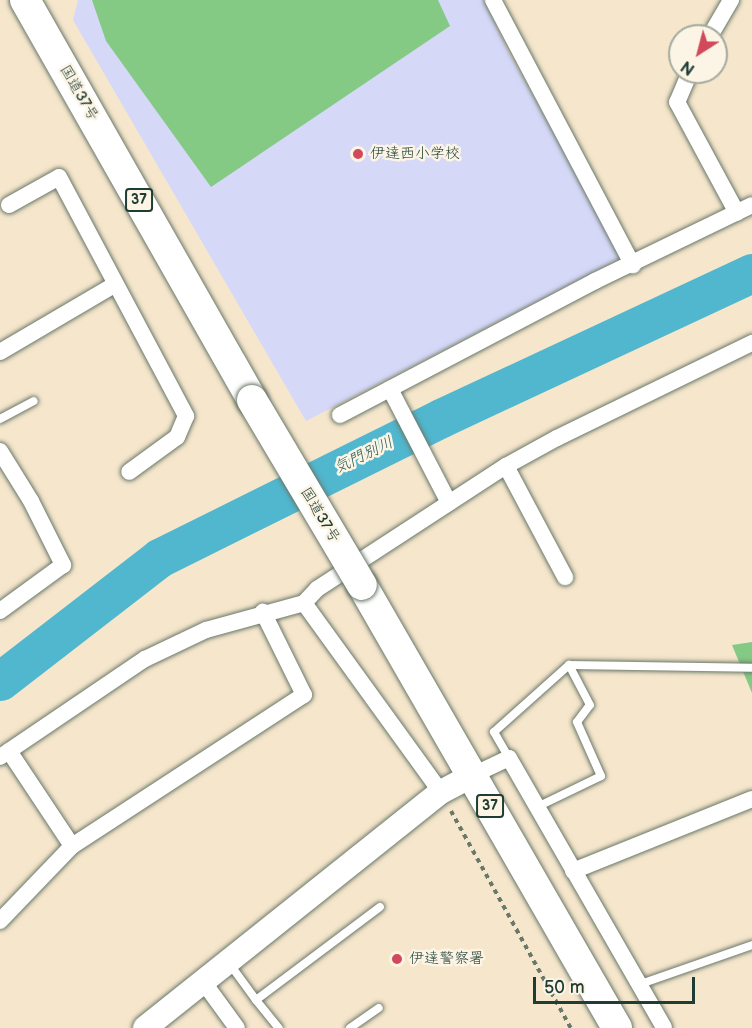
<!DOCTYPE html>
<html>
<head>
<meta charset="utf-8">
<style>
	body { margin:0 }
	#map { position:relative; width:752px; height:1028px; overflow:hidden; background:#f5e6cc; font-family:"Balsamiq Sans","Klee One",sans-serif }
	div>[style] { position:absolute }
	.built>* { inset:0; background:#d6d8f8 }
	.green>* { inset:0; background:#84c984 }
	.river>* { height:39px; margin:-19.5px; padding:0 19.5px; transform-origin:19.5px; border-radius:19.5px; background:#50b7ce }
	.path>* { height:4px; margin-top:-2px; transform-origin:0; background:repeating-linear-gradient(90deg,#6a7869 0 4.5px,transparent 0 9px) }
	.roads { filter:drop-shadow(0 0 2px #6a7869) drop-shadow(0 0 2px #6a7869) }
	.lane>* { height:8px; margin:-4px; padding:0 4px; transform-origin:4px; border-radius:4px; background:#fff }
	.street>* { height:16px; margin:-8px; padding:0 8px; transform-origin:8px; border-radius:8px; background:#fff }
	.secondary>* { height:24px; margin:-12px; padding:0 12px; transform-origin:12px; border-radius:12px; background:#fff }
	.highway>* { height:30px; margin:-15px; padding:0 15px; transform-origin:15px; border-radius:15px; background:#fff }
	.bridges { filter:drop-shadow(0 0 2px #6a7869) drop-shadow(0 0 2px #6a7869) }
	.highway-bridge>* { height:30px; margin:-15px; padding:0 15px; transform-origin:15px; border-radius:15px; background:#fff }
	.dots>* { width:16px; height:16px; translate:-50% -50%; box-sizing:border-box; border:3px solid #fcf5e5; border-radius:50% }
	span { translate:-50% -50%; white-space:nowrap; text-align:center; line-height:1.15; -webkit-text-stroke:5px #fcf5e5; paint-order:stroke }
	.shield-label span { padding:2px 4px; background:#fcf5e5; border:2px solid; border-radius:4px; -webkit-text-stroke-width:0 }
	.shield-label { font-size:14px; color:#1f3d34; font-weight:700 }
	.street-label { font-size:15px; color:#1f3d34 }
	.poi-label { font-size:15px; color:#1f3d34 }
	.left { translate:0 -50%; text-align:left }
	.water-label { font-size:16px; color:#2b5c5a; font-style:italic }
	.north { position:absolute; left:668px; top:24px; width:60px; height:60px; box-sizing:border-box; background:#fcf5e5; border:2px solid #a4ab9e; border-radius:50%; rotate:216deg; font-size:16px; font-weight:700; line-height:24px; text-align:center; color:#1f3d34 }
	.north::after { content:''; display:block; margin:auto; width:21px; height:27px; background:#d1495b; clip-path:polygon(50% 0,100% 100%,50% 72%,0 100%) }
	.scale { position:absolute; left:533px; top:977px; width:162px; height:27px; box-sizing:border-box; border:3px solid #1f3d34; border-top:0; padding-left:8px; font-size:18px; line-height:21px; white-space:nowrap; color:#1f3d34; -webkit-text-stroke:4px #fcf5e5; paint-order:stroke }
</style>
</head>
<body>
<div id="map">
	<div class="built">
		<div style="clip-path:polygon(78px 0,484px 0,508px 51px,623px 257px,306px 421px,73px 20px)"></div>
	</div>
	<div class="green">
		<div style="clip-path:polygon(92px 0,438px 0,450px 26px,211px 187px,106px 41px)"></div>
		<div style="clip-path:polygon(752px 642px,752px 693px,732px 645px)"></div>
	</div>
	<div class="river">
		<div style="left:0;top:681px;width:201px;rotate:-37.7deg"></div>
		<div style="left:159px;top:558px;width:315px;rotate:-26.4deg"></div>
		<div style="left:441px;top:418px;width:343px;rotate:-25deg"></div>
	</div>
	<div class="path">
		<div style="left:451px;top:811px;width:248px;rotate:61.1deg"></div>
	</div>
	<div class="roads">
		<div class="lane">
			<div style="left:0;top:419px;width:38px;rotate:-28deg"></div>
			<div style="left:509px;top:758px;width:30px;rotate:-120deg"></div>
			<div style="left:494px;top:732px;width:101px;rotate:-41.8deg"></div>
			<div style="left:569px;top:665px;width:183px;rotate:0.9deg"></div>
			<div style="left:537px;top:807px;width:71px;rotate:-25.8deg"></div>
			<div style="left:601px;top:776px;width:59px;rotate:-114deg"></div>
			<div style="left:577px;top:722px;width:21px;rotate:-53deg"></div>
			<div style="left:590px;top:705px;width:45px;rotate:-117.7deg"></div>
			<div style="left:229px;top:963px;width:46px;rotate:53.9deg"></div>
			<div style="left:256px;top:1000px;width:155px;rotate:-36.9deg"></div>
			<div style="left:638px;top:985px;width:121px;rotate:-19.3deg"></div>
			<div style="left:256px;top:1000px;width:36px;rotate:51deg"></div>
			<div style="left:350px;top:1028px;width:35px;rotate:-35deg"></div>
		</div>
		<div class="street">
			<div style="left:493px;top:0;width:300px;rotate:62.2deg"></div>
			<div style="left:710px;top:36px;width:42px;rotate:-59.7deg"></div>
			<div style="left:690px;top:72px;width:33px;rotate:113deg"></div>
			<div style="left:677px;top:102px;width:126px;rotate:61.6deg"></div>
			<div style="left:9px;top:205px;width:57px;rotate:-29.2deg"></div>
			<div style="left:59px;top:177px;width:271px;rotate:62deg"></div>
			<div style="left:186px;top:416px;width:23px;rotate:113deg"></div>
			<div style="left:177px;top:437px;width:59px;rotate:143.9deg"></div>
			<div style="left:0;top:352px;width:134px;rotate:-30.4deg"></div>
			<div style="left:390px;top:389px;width:128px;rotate:62.6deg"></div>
			<div style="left:340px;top:415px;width:288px;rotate:-27.7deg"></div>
			<div style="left:595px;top:281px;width:174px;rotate:-25.8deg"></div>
			<div style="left:0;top:451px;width:59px;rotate:58.2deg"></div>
			<div style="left:31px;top:501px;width:72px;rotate:63.4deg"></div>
			<div style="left:63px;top:565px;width:78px;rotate:143.9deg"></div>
			<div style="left:506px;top:466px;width:126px;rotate:62deg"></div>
			<div style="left:304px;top:603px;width:19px;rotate:-47deg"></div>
			<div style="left:317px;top:589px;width:225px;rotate:-33.1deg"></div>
			<div style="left:506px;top:466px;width:58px;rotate:-28.8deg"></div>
			<div style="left:557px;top:438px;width:217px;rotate:-26deg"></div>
			<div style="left:9px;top:751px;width:114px;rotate:56.4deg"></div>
			<div style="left:72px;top:846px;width:277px;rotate:-33.1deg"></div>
			<div style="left:304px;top:695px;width:93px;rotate:-116.3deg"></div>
			<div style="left:0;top:757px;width:175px;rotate:-34.1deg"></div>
			<div style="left:145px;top:659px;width:68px;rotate:-25.4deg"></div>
			<div style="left:206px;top:630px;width:102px;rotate:-15.4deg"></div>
			<div style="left:304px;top:603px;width:233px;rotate:54.1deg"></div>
			<div style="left:471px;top:776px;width:42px;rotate:-25.3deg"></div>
			<div style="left:509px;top:758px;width:311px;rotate:60.1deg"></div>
			<div style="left:573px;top:871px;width:193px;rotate:-21.9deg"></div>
			<div style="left:0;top:921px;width:104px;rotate:-46.2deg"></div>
			<div style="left:202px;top:980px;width:59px;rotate:53.9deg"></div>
		</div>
		<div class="secondary">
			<div style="left:145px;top:1028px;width:379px;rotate:-38.6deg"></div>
			<div style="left:441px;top:792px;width:34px;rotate:-28deg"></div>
		</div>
		<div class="highway">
			<div style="left:25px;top:0;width:460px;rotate:60.4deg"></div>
			<div style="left:362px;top:585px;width:511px;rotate:60.07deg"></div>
		</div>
	</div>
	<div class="bridges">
		<div class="highway-bridge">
			<div style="left:252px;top:400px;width:215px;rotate:59.3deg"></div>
		</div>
	</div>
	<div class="dots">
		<div style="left:358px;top:154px;background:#d1495b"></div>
		<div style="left:397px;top:959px;background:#d1495b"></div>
	</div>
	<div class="shield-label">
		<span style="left:139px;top:200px">37</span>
		<span style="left:490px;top:806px">37</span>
	</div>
	<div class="street-label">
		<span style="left:79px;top:93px;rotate:60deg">国道37号</span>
		<span style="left:320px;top:515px;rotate:59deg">国道37号</span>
	</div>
	<div class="poi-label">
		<span class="left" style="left:370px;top:154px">伊達西小学校</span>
		<span class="left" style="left:409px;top:959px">伊達警察署</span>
	</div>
	<div class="water-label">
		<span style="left:364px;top:456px;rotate:-26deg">気門別川</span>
	</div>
	<div class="north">N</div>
	<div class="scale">50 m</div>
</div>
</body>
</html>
